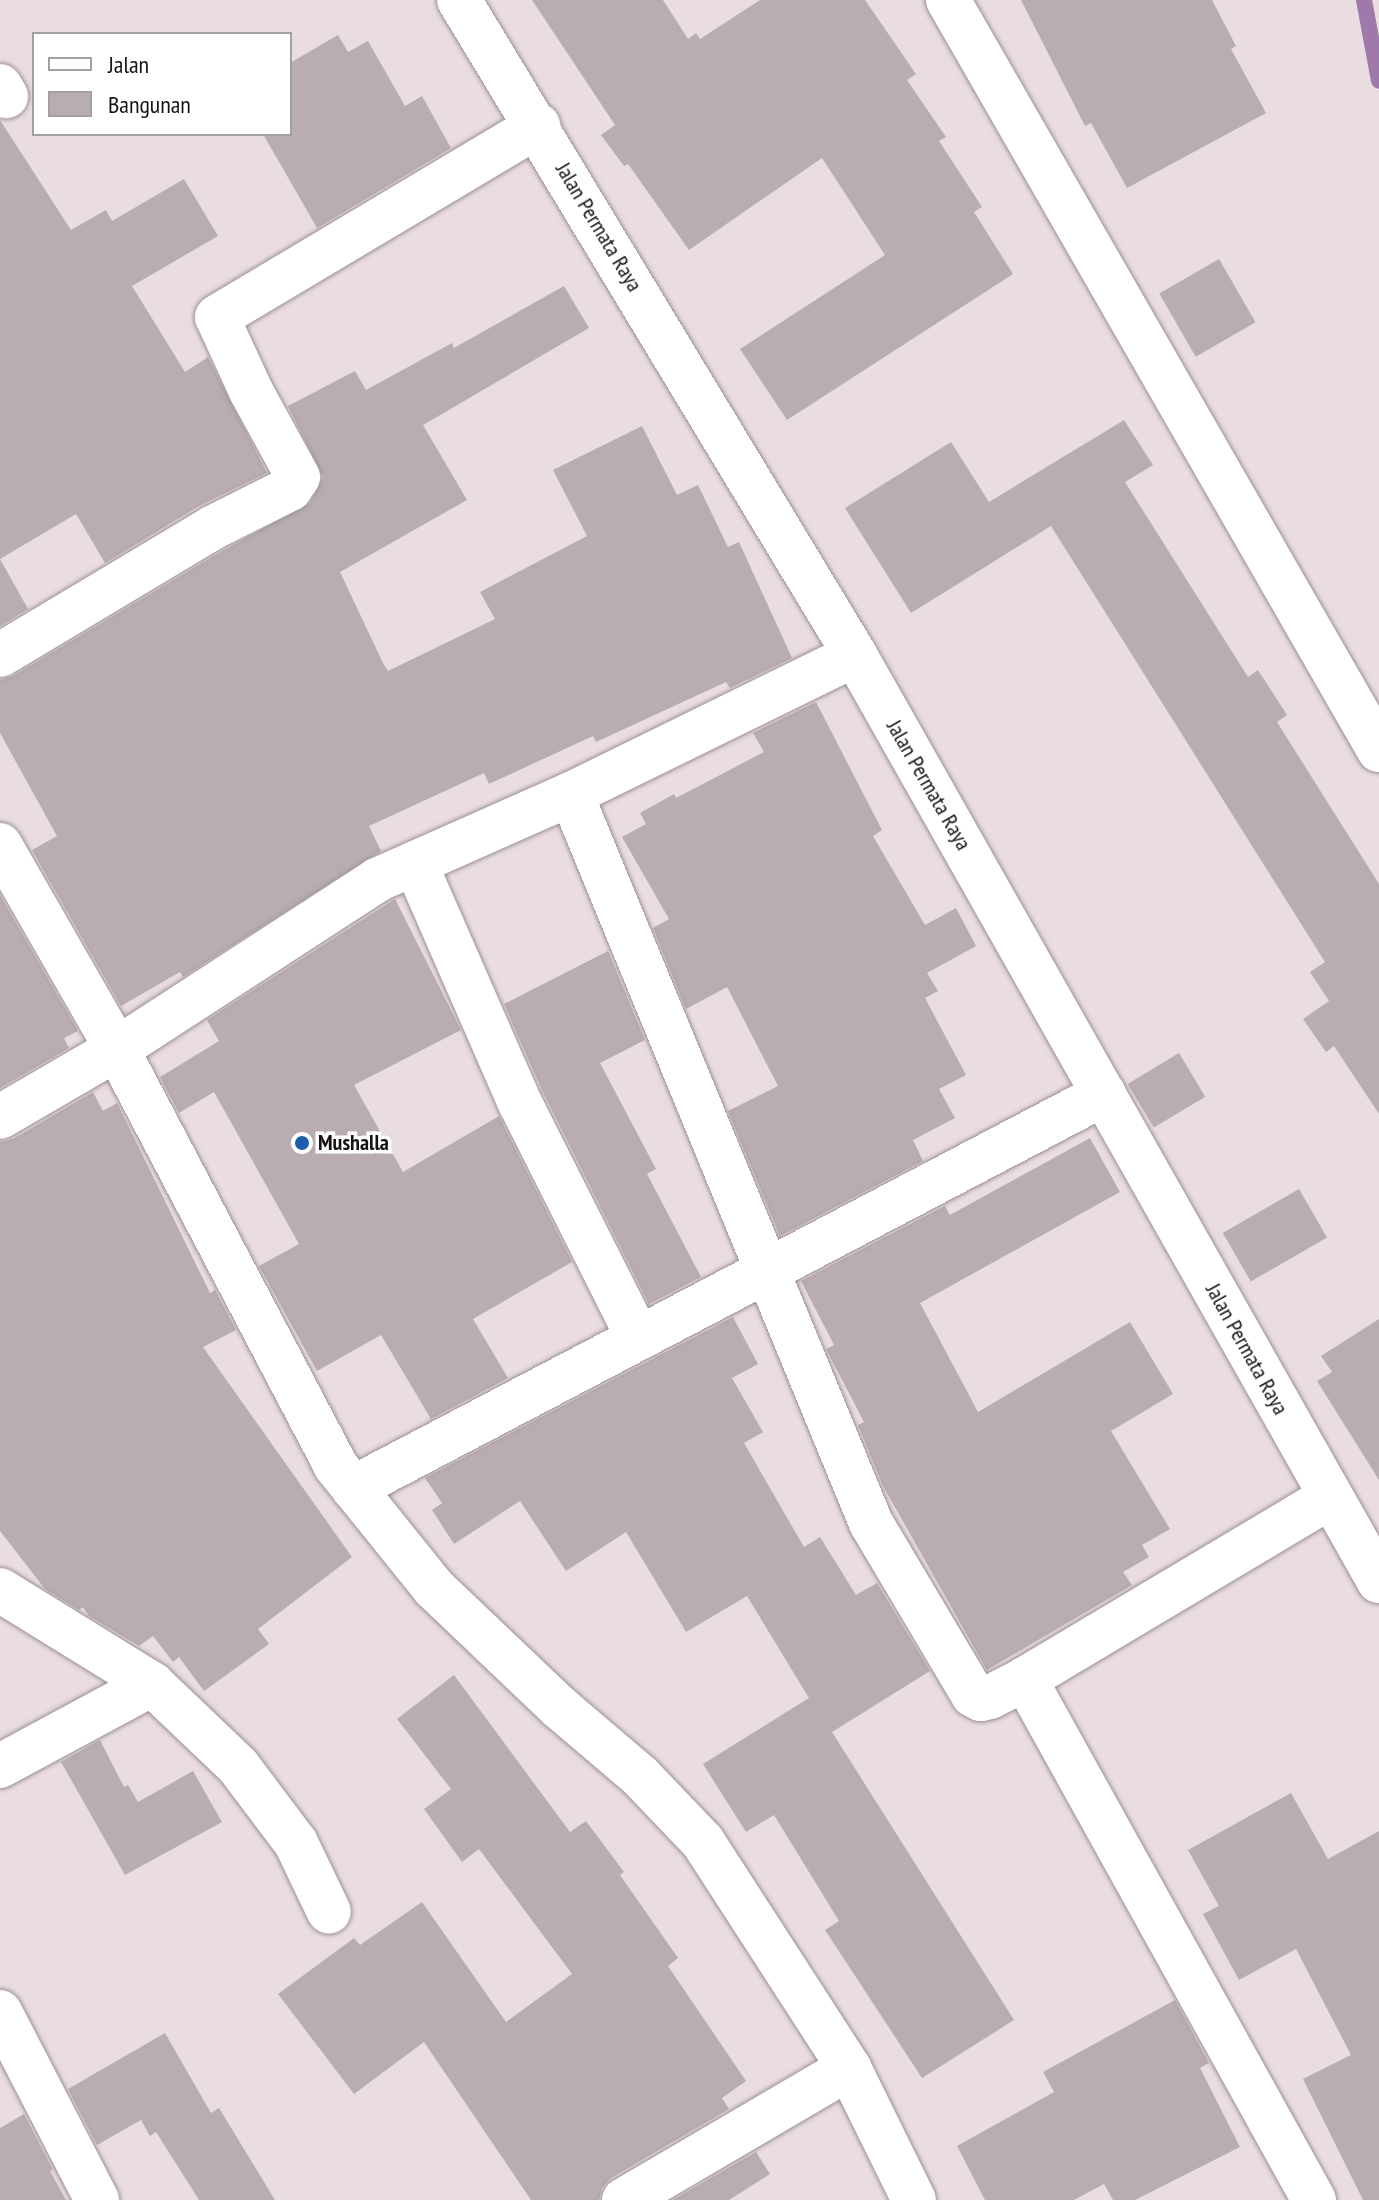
<!DOCTYPE html>
<html>
<head>
<meta charset="utf-8">
<style>
	body { margin:0 }
	#map { position:relative; width:1379px; height:2200px; overflow:hidden; background:#eadde1; font-family:"PT Sans Narrow",sans-serif }
	div>[style] { position:absolute }
	.stream>* { height:16px; margin:-8px; padding:0 8px; transform-origin:8px; border-radius:8px; background:#9f79aa }
	.building>* { inset:0; background:#b7adb3; transform-origin:0 0 }
	.roads { filter:drop-shadow(0 0 2px #9c9093) drop-shadow(0 0 2px #9c9093) }
	.street>* { height:44px; margin:-22px; padding:0 22px; transform-origin:22px; border-radius:22px; background:#fff }
	.dots>* { width:22px; height:22px; translate:-50% -50%; box-sizing:border-box; border:4px solid #fff; border-radius:50% }
	span { translate:-50% -50%; white-space:nowrap; text-align:center; line-height:1.15; -webkit-text-stroke:7px #fff; paint-order:stroke }
	.street-label { font-size:22px; color:#171213 }
	.poi-label { font-size:22px; color:#171213; font-weight:700 }
	.left { translate:0 -50%; text-align:left }
	.legend { position:absolute; left:32px; top:32px; width:260px; height:104px; box-sizing:border-box; background:#fff; border:2px solid #a2a0a1; margin:0; padding:10px 14px; list-style:none; font-size:24px; color:#171213 }
	.legend li { display:flex; align-items:center; gap:16px; height:40px }
	.legend b { width:40px; border:2px solid #a2a0a1 }
</style>
</head>
<body>
<div id="map">
	<div class="stream">
		<div style="left:1364px;top:0;width:82px;rotate:79.5deg"></div>
	</div>
	<div class="building">
		<div style="clip-path:polygon(532px 0,663px 0,688px 39px,696px 33px,700px 39px,760px 0,865px 0,916px 74px,907px 80px,946px 137px,939px 141px,982px 207px,974px 212px,1013px 274px,787px 420px,740px 349px,885px 255px,822px 158px,689px 250px,628px 164px,624px 166px,601px 135px,615px 125px)"></div>
		<div style="clip-path:polygon(1021px 0,1212px 0,1236px 46px,1231px 49px,1266px 113px,1127px 188px,1091px 123px,1085px 126px)"></div>
		<div style="clip-path:polygon(338px 35px,348px 52px,368px 41px,405px 106px,422px 96px,451px 148px,317px 228px,263px 134px,290px 134px,290px 63px)"></div>
		<div style="clip-path:polygon(0 120px,71px 230px,106px 210px,112px 221px,184px 179px,218px 236px,132px 286px,185px 372px,208px 357px,267px 473px,199px 506px,105px 563px,76px 514px,0 559px)"></div>
		<div style="left:1219px;top:259px;width:73px;height:69px;rotate:60deg"></div>
		<div style="clip-path:polygon(564px 286px,589px 328px,423px 425px,467px 500px,340px 572px,383px 663px,388px 671px,495px 619px,480px 592px,587px 536px,553px 470px,642px 426px,677px 495px,698px 485px,728px 547px,739px 542px,792px 658px,730px 688px,726px 682px,596px 742px,593px 736px,489px 784px,484px 773px,369px 826px,381px 851px,183px 977px,180px 972px,121px 1006px,32px 850px,57px 836px,0 733px,0 680px,13px 676px,224px 550px,310px 503px,323px 477px,288px 406px,355px 371px,366px 390px,452px 343px,454px 348px)"></div>
		<div style="clip-path:polygon(1124px 420px,1153px 465px,1125px 482px,1248px 677px,1258px 670px,1287px 715px,1277px 722px,1379px 884px,1379px 1114px,1334px 1046px,1326px 1052px,1303px 1019px,1329px 1001px,1310px 972px,1325px 962px,1051px 526px,911px 613px,845px 508px,951px 442px,989px 502px)"></div>
		<div style="clip-path:polygon(0 559px,28px 609px,0 626px)"></div>
		<div style="clip-path:polygon(816px 702px,882px 830px,873px 836px,925px 925px,956px 908px,976px 946px,927px 973px,938px 991px,925px 998px,966px 1075px,939px 1089px,955px 1118px,913px 1140px,923px 1161px,780px 1236px,728px 1111px,778px 1086px,727px 987px,686px 1009px,653px 928px,669px 919px,622px 837px,646px 824px,640px 813px,674px 794px,676px 798px,764px 752px,753px 733px)"></div>
		<div style="clip-path:polygon(0 895px,78px 1031px,64px 1038px,69px 1048px,0 1088px)"></div>
		<div style="clip-path:polygon(395px 899px,461px 1030px,354px 1085px,403px 1172px,499px 1116px,572px 1262px,473px 1319px,508px 1378px,431px 1419px,381px 1335px,317px 1371px,259px 1266px,299px 1244px,214px 1092px,179px 1113px,160px 1077px,219px 1041px,207px 1020px)"></div>
		<div style="clip-path:polygon(608px 951px,645px 1040px,600px 1063px,656px 1169px,647px 1174px,701px 1277px,649px 1304px,542px 1090px,504px 1004px)"></div>
		<div style="left:1179px;top:1053px;width:51px;height:60px;rotate:59deg"></div>
		<div style="clip-path:polygon(93px 1092px,103px 1111px,117px 1103px,210px 1293px,215px 1290px,236px 1330px,203px 1347px,352px 1557px,258px 1629px,269px 1644px,204px 1691px,179px 1657px,173px 1662px,153px 1636px,139px 1646px,89px 1616px,83px 1607px,79px 1610px,45px 1589px,0 1531px,0 1142px,13px 1139px)"></div>
		<div style="clip-path:polygon(1090px 1138px,1120px 1192px,920px 1303px,978px 1412px,1130px 1322px,1173px 1394px,1111px 1431px,1170px 1529px,1142px 1545px,1149px 1557px,1123px 1572px,1132px 1585px,987px 1670px,883px 1486px,858px 1425px,864px 1422px,826px 1349px,834px 1345px,801px 1281px,945px 1206px,950px 1215px)"></div>
		<div style="left:1299px;top:1189px;width:56px;height:88px;rotate:60deg"></div>
		<div style="clip-path:polygon(733px 1317px,758px 1364px,732px 1378px,763px 1432px,744px 1443px,804px 1547px,820px 1537px,856px 1595px,877px 1583px,930px 1671px,832px 1732px,1014px 2020px,922px 2078px,825px 1930px,839px 1921px,774px 1815px,746px 1832px,703px 1764px,809px 1698px,747px 1596px,686px 1632px,626px 1532px,566px 1571px,520px 1501px,454px 1544px,432px 1510px,442px 1503px,425px 1478px)"></div>
		<div style="clip-path:polygon(1379px 1319px,1379px 1480px,1317px 1381px,1332px 1372px,1321px 1356px)"></div>
		<div style="clip-path:polygon(454px 1675px,570px 1832px,586px 1821px,624px 1872px,620px 1875px,678px 1958px,668px 1966px,746px 2081px,722px 2098px,729px 2109px,611px 2178px,602px 2188px,599px 2200px,531px 2200px,424px 2042px,354px 2094px,278px 1994px,354px 1938px,360px 1945px,422px 1902px,506px 2022px,572px 1974px,479px 1849px,462px 1862px,424px 1809px,451px 1789px,397px 1719px)"></div>
		<div style="clip-path:polygon(100px 1740px,124px 1787px,128px 1785px,138px 1802px,193px 1771px,222px 1822px,125px 1875px,61px 1762px)"></div>
		<div style="clip-path:polygon(1291px 1793px,1328px 1859px,1379px 1831px,1379px 2200px,1363px 2200px,1303px 2079px,1351px 2055px,1296px 1949px,1239px 1980px,1203px 1914px,1219px 1906px,1188px 1850px)"></div>
		<div style="clip-path:polygon(1175px 2000px,1209px 2063px,1200px 2068px,1240px 2147px,1135px 2200px,1113px 2200px,1104px 2184px,1074px 2200px,985px 2200px,957px 2146px,1054px 2092px,1043px 2072px)"></div>
		<div style="clip-path:polygon(165px 2033px,211px 2113px,219px 2108px,275px 2200px,199px 2200px,156px 2132px,150px 2136px,141px 2120px,97px 2145px,68px 2089px)"></div>
		<div style="clip-path:polygon(24px 2114px,53px 2170px,50px 2171px,66px 2200px,0 2200px,0 2128px)"></div>
		<div style="clip-path:polygon(756px 2152px,770px 2174px,729px 2200px,673px 2200px)"></div>
	</div>
	<div class="roads">
		<div class="street">
			<div style="left:459px;top:0;width:765px;rotate:58.84deg"></div>
			<div style="left:855px;top:655px;width:1064px;rotate:60.5deg"></div>
			<div style="left:948px;top:0;width:865px;rotate:60.12deg"></div>
			<div style="left:0;top:86px;width:12px;rotate:59deg"></div>
			<div style="left:0;top:655px;width:247px;rotate:-30.9deg"></div>
			<div style="left:212px;top:528px;width:87px;rotate:-26.6deg"></div>
			<div style="left:290px;top:489px;width:14px;rotate:-56deg"></div>
			<div style="left:298px;top:477px;width:98px;rotate:-118.7deg"></div>
			<div style="left:251px;top:391px;width:81px;rotate:-114.7deg"></div>
			<div style="left:217px;top:317px;width:374px;rotate:-30.8deg"></div>
			<div style="left:571px;top:794px;width:788px;rotate:67.63deg"></div>
			<div style="left:871px;top:1523px;width:200px;rotate:59.3deg"></div>
			<div style="left:973px;top:1695px;width:9px;rotate:27deg"></div>
			<div style="left:981px;top:1699px;width:9px;rotate:-13deg"></div>
			<div style="left:990px;top:1697px;width:39px;rotate:-27deg"></div>
			<div style="left:0;top:845px;width:235px;rotate:60.2deg"></div>
			<div style="left:117px;top:1049px;width:470px;rotate:62.3deg"></div>
			<div style="left:335px;top:1465px;width:158px;rotate:51.2deg"></div>
			<div style="left:434px;top:1588px;width:173px;rotate:43.6deg"></div>
			<div style="left:559px;top:1707px;width:106px;rotate:40.4deg"></div>
			<div style="left:640px;top:1776px;width:91px;rotate:46.3deg"></div>
			<div style="left:703px;top:1842px;width:269px;rotate:57.1deg"></div>
			<div style="left:849px;top:2068px;width:147px;rotate:63.8deg"></div>
			<div style="left:415px;top:863px;width:260px;rotate:66.4deg"></div>
			<div style="left:519px;top:1101px;width:263px;rotate:63.3deg"></div>
			<div style="left:0;top:1117px;width:135px;rotate:-30.2deg"></div>
			<div style="left:117px;top:1049px;width:310px;rotate:-33deg"></div>
			<div style="left:377px;top:880px;width:212px;rotate:-23.9deg"></div>
			<div style="left:571px;top:794px;width:316px;rotate:-26.1deg"></div>
			<div style="left:353px;top:1488px;width:848px;rotate:-27.68deg"></div>
			<div style="left:0;top:1590px;width:179px;rotate:31.7deg"></div>
			<div style="left:152px;top:1684px;width:119px;rotate:43.6deg"></div>
			<div style="left:238px;top:1766px;width:96px;rotate:53deg"></div>
			<div style="left:296px;top:1843px;width:76px;rotate:64.4deg"></div>
			<div style="left:0;top:1766px;width:173px;rotate:-28.3deg"></div>
			<div style="left:0;top:2012px;width:212px;rotate:62.7deg"></div>
			<div style="left:624px;top:2200px;width:261px;rotate:-30.4deg"></div>
			<div style="left:1314px;top:2200px;width:596px;rotate:-119.02deg"></div>
			<div style="left:1025px;top:1679px;width:355px;rotate:-30.8deg"></div>
		</div>
	</div>
	<div class="dots">
		<div style="left:302px;top:1143px;background:#1d5dae"></div>
	</div>
	<div class="street-label">
		<span style="left:599px;top:227px;rotate:59deg">Jalan Permata Raya</span>
		<span style="left:929px;top:785px;rotate:60deg">Jalan Permata Raya</span>
		<span style="left:1247px;top:1349px;rotate:61deg">Jalan Permata Raya</span>
	</div>
	<div class="poi-label">
		<span class="left" style="left:318px;top:1143px">Mushalla</span>
	</div>
	<ul class="legend">
	<li><b style="height:10px;background:#fff"></b>Jalan</li>
	<li><b style="height:22px;background:#b7adb3"></b>Bangunan</li>
	</ul>
</div>
</body>
</html>
